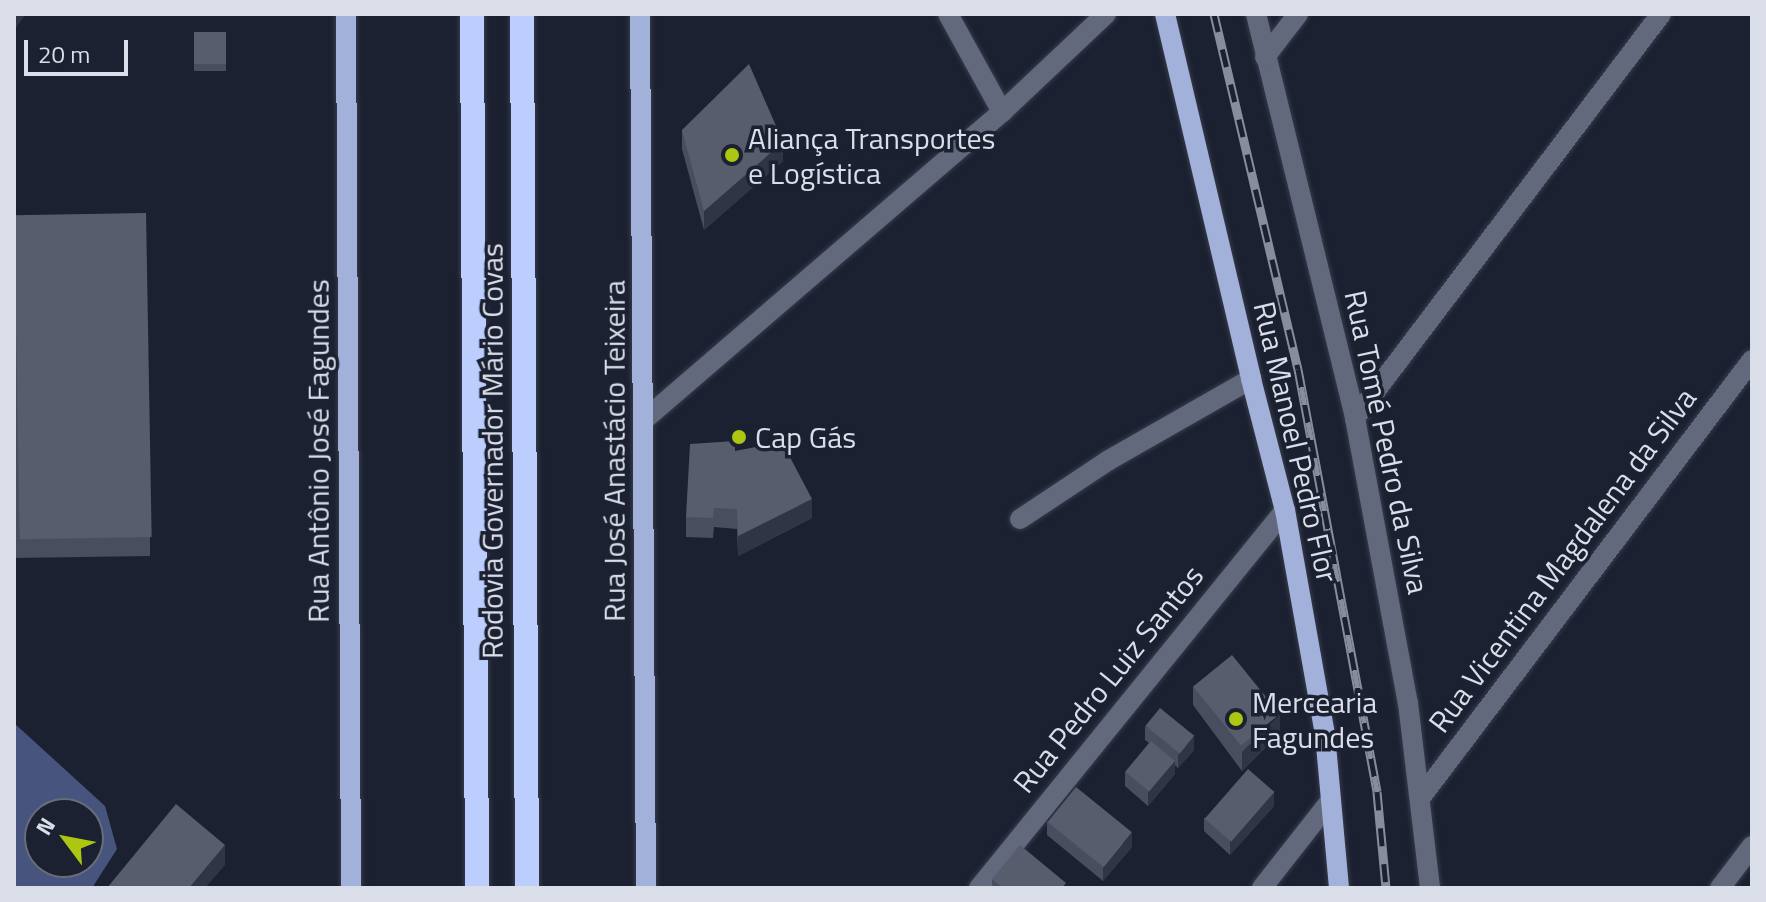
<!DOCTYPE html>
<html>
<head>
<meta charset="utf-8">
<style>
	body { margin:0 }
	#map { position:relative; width:1766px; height:902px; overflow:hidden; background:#1c2131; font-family:"Titillium Web",sans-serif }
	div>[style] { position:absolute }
	.forest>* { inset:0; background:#46547e }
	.roads { filter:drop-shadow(0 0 2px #373b4b) drop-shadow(0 0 2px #373b4b) }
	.minor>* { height:20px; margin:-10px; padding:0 10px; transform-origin:10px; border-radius:10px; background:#62697c }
	.major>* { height:20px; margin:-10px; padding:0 10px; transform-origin:10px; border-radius:10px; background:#a2b1d9 }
	.highway>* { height:24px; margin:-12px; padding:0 12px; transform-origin:12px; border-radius:12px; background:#bccefe }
	.rail>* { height:9px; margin-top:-4.5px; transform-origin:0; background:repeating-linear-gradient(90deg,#1c2131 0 18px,#898d9b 0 36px); box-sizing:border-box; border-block:2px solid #898d9b }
	.wall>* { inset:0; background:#484e5e; transform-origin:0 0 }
	.shaded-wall>* { inset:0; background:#303546 }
	.building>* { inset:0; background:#585d6d; transform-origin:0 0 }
	.dots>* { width:22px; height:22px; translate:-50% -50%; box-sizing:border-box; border:4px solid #1c2131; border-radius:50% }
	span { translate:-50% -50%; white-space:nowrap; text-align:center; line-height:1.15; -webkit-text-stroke:7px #1c2131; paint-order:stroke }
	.poi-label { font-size:30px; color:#dadee9 }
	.left { translate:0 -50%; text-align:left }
	.street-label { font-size:30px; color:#dadee9 }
	.frame { position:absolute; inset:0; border:16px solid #dadee9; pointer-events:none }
	.north { position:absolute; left:24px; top:798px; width:80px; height:80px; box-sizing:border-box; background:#1c2131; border:2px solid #686d7b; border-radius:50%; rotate:302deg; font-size:22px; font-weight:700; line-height:32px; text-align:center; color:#dadee9 }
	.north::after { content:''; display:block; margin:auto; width:28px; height:36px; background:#acc612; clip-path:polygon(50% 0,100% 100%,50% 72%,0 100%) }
	.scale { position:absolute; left:24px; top:40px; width:104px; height:36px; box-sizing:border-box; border:4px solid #dadee9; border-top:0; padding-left:10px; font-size:24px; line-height:28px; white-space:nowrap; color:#dadee9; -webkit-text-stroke:6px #1c2131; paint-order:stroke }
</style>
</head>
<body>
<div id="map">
	<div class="forest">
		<div style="clip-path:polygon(evenodd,14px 723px,105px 806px,117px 849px,92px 888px,14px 888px,14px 723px,40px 814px,88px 814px,88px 862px,40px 862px,40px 814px)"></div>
	</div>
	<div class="roads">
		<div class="minor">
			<div style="left:948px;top:14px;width:112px;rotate:61.1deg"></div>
			<div style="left:1256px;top:14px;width:416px;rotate:76.2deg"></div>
			<div style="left:1355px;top:418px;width:290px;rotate:79.5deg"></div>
			<div style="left:1408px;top:703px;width:186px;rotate:83.2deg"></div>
			<div style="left:1265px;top:57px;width:54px;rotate:-52.5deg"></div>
			<div style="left:1355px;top:418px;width:507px;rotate:-52.86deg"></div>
			<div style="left:644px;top:420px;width:472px;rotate:-40.7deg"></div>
			<div style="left:1002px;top:112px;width:143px;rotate:-43.3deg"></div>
			<div style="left:1020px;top:519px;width:107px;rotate:-33.5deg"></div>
			<div style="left:1109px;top:460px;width:163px;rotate:-29.7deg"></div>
			<div style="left:1421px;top:797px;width:548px;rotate:-52.86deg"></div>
			<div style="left:979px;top:888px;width:486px;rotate:-51deg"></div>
			<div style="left:1262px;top:888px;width:112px;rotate:-51.9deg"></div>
			<div style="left:1720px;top:888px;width:53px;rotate:-52.7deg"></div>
		</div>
		<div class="major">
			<div style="left:346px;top:14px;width:874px;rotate:89.67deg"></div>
			<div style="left:640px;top:14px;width:874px;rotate:89.61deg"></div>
			<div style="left:1165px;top:14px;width:375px;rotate:76.7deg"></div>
			<div style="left:1251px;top:379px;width:135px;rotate:75.5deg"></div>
			<div style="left:1285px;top:510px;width:228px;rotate:79.9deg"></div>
			<div style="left:1325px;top:734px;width:155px;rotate:84.8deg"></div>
		</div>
		<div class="highway">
			<div style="left:472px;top:14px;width:874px;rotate:89.67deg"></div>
			<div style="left:522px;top:14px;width:874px;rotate:89.67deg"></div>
		</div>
	</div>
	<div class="rail">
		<div style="left:1214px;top:14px;width:365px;rotate:76.7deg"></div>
		<div style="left:1298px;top:369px;width:430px;rotate:79.4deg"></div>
		<div style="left:1377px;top:792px;width:96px;rotate:84.6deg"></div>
	</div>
	<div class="wall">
		<div style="left:226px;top:32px;width:39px;height:32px;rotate:90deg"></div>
		<div style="clip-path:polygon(682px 130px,783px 161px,704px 230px,682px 149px)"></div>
		<div style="clip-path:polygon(14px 214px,150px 537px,150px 556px,14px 558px)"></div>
		<div style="clip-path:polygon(735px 451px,812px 518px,738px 556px,737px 529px,714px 527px,713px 538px,686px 537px,686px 517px)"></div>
		<div style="clip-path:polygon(1193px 686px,1280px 733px,1242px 771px,1193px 705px)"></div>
		<div style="clip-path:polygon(1145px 726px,1194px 750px,1178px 768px,1175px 765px,1175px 774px,1148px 806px,1125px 786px,1125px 772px,1149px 743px,1145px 740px)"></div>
		<div style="clip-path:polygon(1274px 806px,1230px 855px,1204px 831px,1204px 818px)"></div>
		<div style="clip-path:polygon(1047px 821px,1132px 847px,1103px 881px,1047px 835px)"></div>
		<div style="clip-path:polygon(992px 879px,1066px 888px,992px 888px)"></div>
	</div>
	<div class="shaded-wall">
		<div style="clip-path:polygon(14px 14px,24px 14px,24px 17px,14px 30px)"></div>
		<div style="clip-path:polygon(783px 142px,783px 161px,704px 230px,704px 211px)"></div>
		<div style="clip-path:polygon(812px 499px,812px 518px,738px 556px,738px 536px)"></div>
		<div style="clip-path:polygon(1280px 714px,1280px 733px,1242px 771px,1242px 752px)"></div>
		<div style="clip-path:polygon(1194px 736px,1194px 750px,1178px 768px,1178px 755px)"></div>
		<div style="clip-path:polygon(1175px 761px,1175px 774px,1148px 806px,1148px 792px)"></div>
		<div style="clip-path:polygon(1274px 792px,1274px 806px,1230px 855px,1230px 841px)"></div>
		<div style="clip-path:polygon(1132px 833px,1132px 847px,1103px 881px,1103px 867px)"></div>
		<div style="clip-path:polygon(225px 845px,225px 865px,205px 888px,189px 888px)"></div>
	</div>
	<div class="building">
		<div style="left:226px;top:32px;width:32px;height:32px;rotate:90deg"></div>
		<div style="clip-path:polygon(749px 64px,783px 142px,704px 211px,682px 130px)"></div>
		<div style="left:146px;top:213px;width:324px;height:132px;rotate:89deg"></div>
		<div style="clip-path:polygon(735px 441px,735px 451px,782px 442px,812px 499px,738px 536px,737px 509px,714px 508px,713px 518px,686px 517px,690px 444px)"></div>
		<div style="left:1232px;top:655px;width:76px;height:50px;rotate:51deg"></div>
		<div style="left:1160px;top:708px;width:44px;height:23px;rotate:39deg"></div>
		<div style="left:1151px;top:741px;width:31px;height:40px;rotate:40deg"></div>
		<div style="left:1248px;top:769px;width:35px;height:66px;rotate:41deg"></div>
		<div style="left:1076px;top:787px;width:72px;height:45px;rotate:39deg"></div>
		<div style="clip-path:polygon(176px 804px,225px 845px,189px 888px,107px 888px)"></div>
		<div style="clip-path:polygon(1020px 845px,1066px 883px,1062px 888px,1003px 888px,992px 879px)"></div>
	</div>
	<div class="dots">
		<div style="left:732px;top:155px;background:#acc612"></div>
		<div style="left:739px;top:437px;background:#acc612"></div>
		<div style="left:1236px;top:719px;background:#acc612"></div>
	</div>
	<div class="poi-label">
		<span class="left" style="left:748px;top:155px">Aliança Transportes<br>e Logística</span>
		<span class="left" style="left:755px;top:437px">Cap Gás</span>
		<span class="left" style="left:1252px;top:719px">Mercearia<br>Fagundes</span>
	</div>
	<div class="street-label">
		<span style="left:1296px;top:442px;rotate:77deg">Rua Manoel Pedro Flor</span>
		<span style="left:1387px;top:442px;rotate:78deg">Rua Tomé Pedro da Silva</span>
		<span style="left:318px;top:451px;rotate:-90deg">Rua Antônio José Fagundes</span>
		<span style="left:492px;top:451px;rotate:-90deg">Rodovia Governador Mário Covas</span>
		<span style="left:614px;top:451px;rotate:-90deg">Rua José Anastácio Teixeira</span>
		<span style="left:1562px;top:560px;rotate:-53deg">Rua Vicentina Magdalena da Silva</span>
		<span style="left:1108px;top:679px;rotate:-51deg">Rua Pedro Luiz Santos</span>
	</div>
	<div class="frame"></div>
	<div class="north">N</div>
	<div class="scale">20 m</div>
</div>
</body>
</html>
